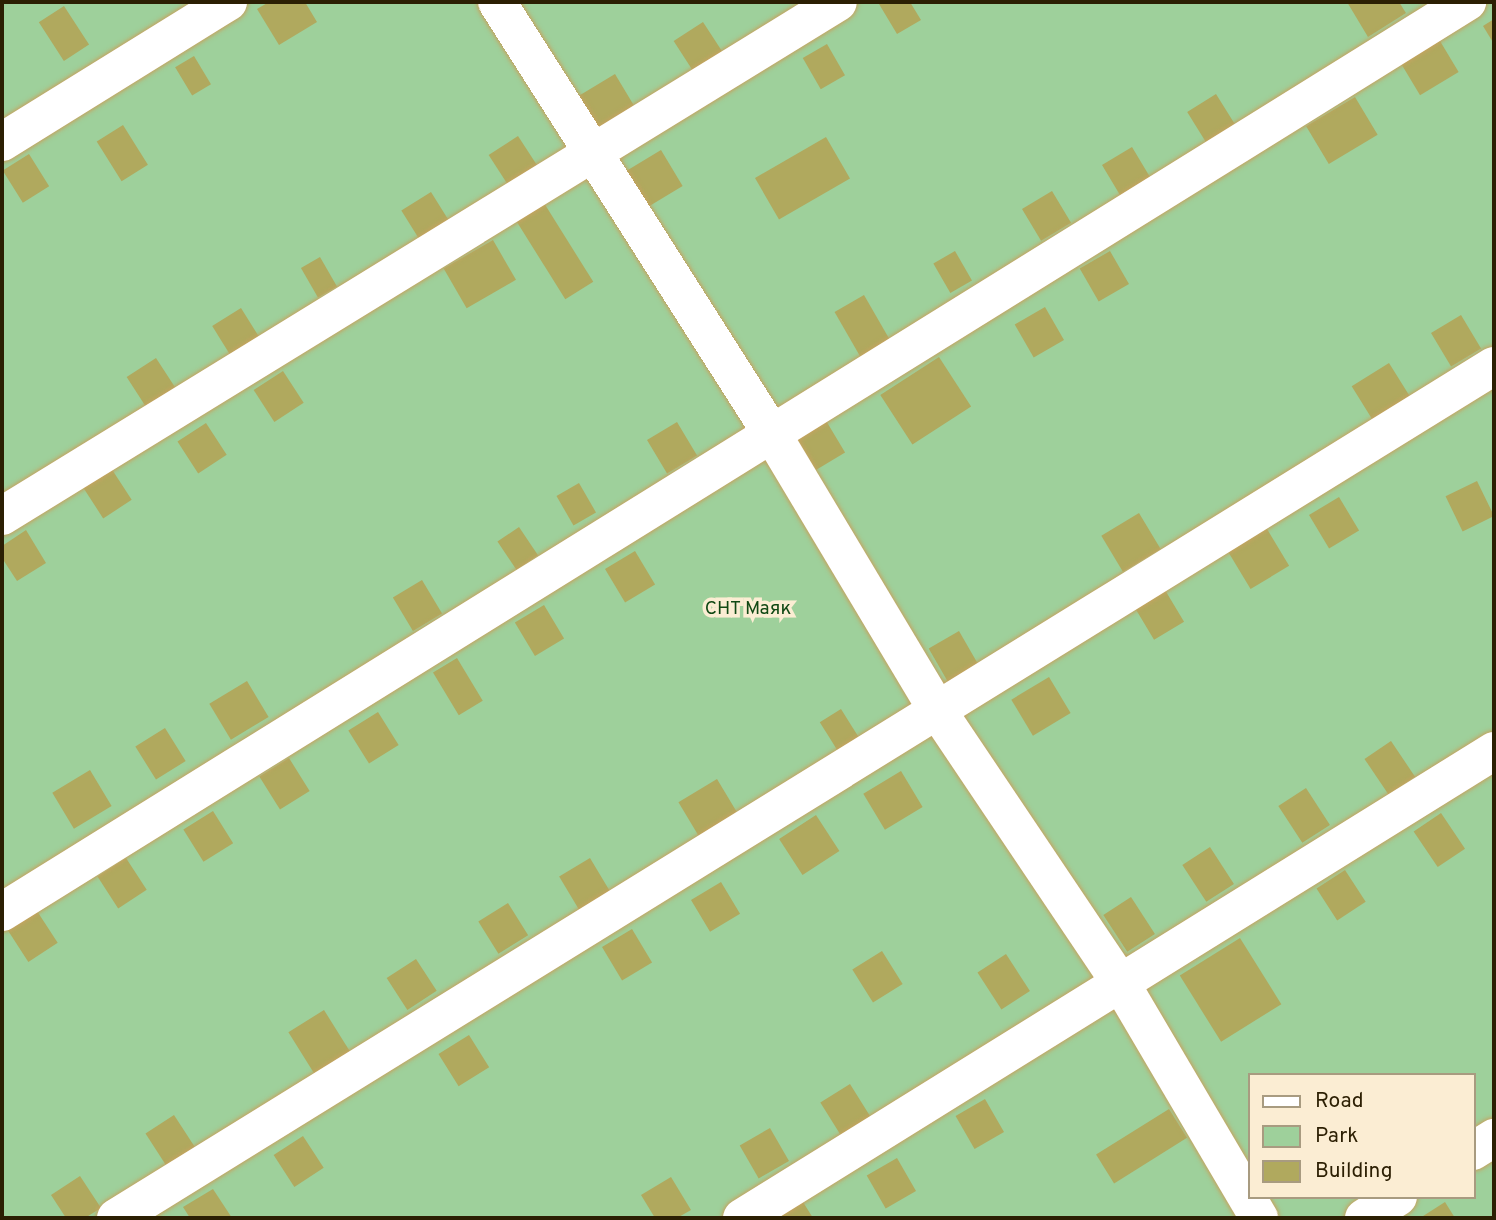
<!DOCTYPE html>
<html>
<head>
<meta charset="utf-8">
<style>
	body { margin:0 }
	#map { position:relative; width:1496px; height:1220px; overflow:hidden; background:#fadea8; font-family:Overpass,sans-serif }
	div>[style] { position:absolute }
	.green>* { inset:0; background:#9ed09b }
	.building>* { inset:0; background:#b0a95e; transform-origin:0 0 }
	.roads { filter:drop-shadow(0 0 2px #c5a360) drop-shadow(0 0 2px #c5a360) }
	.minor>* { height:38px; margin:-19px; padding:0 19px; transform-origin:19px; border-radius:19px; background:#fff }
	span { translate:-50% -50%; white-space:nowrap; text-align:center; line-height:1.15; -webkit-text-stroke:7px #fbedd3; paint-order:stroke }
	.park-label { font-size:19px; color:#114914 }
	.frame { position:absolute; inset:0; border:4px solid #2c1f03; pointer-events:none }
	.legend { position:absolute; left:1248px; top:1073px; width:228px; height:126px; box-sizing:border-box; background:#fbedd3; border:2px solid #a89b80; margin:0; padding:9px 12px; list-style:none; font-size:21px; color:#2c1f03 }
	.legend li { display:flex; align-items:center; gap:14px; height:35px }
	.legend b { width:35px; border:2px solid #a89b80 }
</style>
</head>
<body>
<div id="map">
	<div class="green">
		<div style="clip-path:polygon(evenodd,2px 2px,1494px 2px,1494px 1218px,2px 1218px,2px 2px,1249px 1075px,1473px 1075px,1473px 1197px,1249px 1197px,1249px 1075px)"></div>
	</div>
	<div class="building">
		<div style="clip-path:polygon(269px 2px,305px 2px,317px 22px,279px 45px,257px 9px)"></div>
		<div style="clip-path:polygon(910px 2px,921px 20px,897px 34px,879px 4px)"></div>
		<div style="clip-path:polygon(1347px 2px,1399px 2px,1406px 13px,1368px 37px)"></div>
		<div style="left:64px;top:6px;width:46px;height:30px;rotate:57deg"></div>
		<div style="clip-path:polygon(1494px 19px,1494px 44px,1483px 26px)"></div>
		<div style="left:703px;top:22px;width:38px;height:35px;rotate:57deg"></div>
		<div style="left:1437px;top:36px;width:42px;height:45px;rotate:59deg"></div>
		<div style="left:827px;top:44px;width:36px;height:28px;rotate:60deg"></div>
		<div style="left:194px;top:56px;width:33px;height:22px;rotate:59deg"></div>
		<div style="left:615px;top:74px;width:42px;height:44px;rotate:59deg"></div>
		<div style="left:1216px;top:94px;width:38px;height:34px;rotate:58deg"></div>
		<div style="left:1355px;top:97px;width:44px;height:57px;rotate:59deg"></div>
		<div style="left:123px;top:125px;width:47px;height:31px;rotate:58deg"></div>
		<div style="left:518px;top:136px;width:38px;height:35px;rotate:57deg"></div>
		<div style="left:826px;top:137px;width:48px;height:82px;rotate:60deg"></div>
		<div style="left:1132px;top:147px;width:39px;height:35px;rotate:59deg"></div>
		<div style="left:661px;top:150px;width:42px;height:44px;rotate:59deg"></div>
		<div style="left:29px;top:154px;width:38px;height:31px;rotate:58deg"></div>
		<div style="left:1052px;top:191px;width:37px;height:35px;rotate:59deg"></div>
		<div style="left:431px;top:192px;width:38px;height:35px;rotate:58deg"></div>
		<div style="left:544px;top:203px;width:93px;height:33px;rotate:58deg"></div>
		<div style="left:493px;top:240px;width:46px;height:57px;rotate:60deg"></div>
		<div style="left:955px;top:251px;width:34px;height:25px;rotate:60deg"></div>
		<div style="left:1110px;top:251px;width:38px;height:35px;rotate:60deg"></div>
		<div style="left:320px;top:257px;width:34px;height:22px;rotate:60deg"></div>
		<div style="left:864px;top:295px;width:53px;height:34px;rotate:60deg"></div>
		<div style="left:1045px;top:307px;width:38px;height:35px;rotate:60deg"></div>
		<div style="left:241px;top:308px;width:38px;height:34px;rotate:58deg"></div>
		<div style="left:1461px;top:315px;width:39px;height:35px;rotate:59deg"></div>
		<div style="left:939px;top:357px;width:59px;height:70px;rotate:57deg"></div>
		<div style="left:156px;top:358px;width:38px;height:35px;rotate:57deg"></div>
		<div style="left:1389px;top:363px;width:44px;height:44px;rotate:58deg"></div>
		<div style="left:283px;top:371px;width:38px;height:35px;rotate:57deg"></div>
		<div style="left:825px;top:419px;width:39px;height:34px;rotate:59deg"></div>
		<div style="left:677px;top:422px;width:39px;height:35px;rotate:59deg"></div>
		<div style="left:206px;top:423px;width:38px;height:34px;rotate:57deg"></div>
		<div style="left:111px;top:468px;width:38px;height:34px;rotate:57deg"></div>
		<div style="left:1477px;top:481px;width:39px;height:35px;rotate:64deg"></div>
		<div style="left:579px;top:483px;width:34px;height:26px;rotate:60deg"></div>
		<div style="left:1339px;top:497px;width:39px;height:35px;rotate:59deg"></div>
		<div style="left:1139px;top:513px;width:42px;height:44px;rotate:59deg"></div>
		<div style="left:519px;top:527px;width:34px;height:26px;rotate:56deg"></div>
		<div style="left:1267px;top:529px;width:43px;height:45px;rotate:59deg"></div>
		<div style="clip-path:polygon(26px 530px,46px 563px,17px 581px,2px 558px,2px 546px)"></div>
		<div style="left:635px;top:551px;width:39px;height:35px;rotate:59deg"></div>
		<div style="left:422px;top:580px;width:39px;height:34px;rotate:59deg"></div>
		<div style="left:1165px;top:590px;width:37px;height:35px;rotate:59deg"></div>
		<div style="left:544px;top:605px;width:39px;height:34px;rotate:59deg"></div>
		<div style="left:959px;top:631px;width:38px;height:35px;rotate:60deg"></div>
		<div style="left:457px;top:658px;width:50px;height:28px;rotate:59deg"></div>
		<div style="left:1049px;top:677px;width:42px;height:44px;rotate:59deg"></div>
		<div style="left:247px;top:681px;width:42px;height:44px;rotate:59deg"></div>
		<div style="left:841px;top:709px;width:34px;height:25px;rotate:58deg"></div>
		<div style="left:378px;top:712px;width:39px;height:35px;rotate:58deg"></div>
		<div style="left:165px;top:728px;width:39px;height:35px;rotate:58deg"></div>
		<div style="left:1391px;top:741px;width:43px;height:32px;rotate:56deg"></div>
		<div style="left:289px;top:758px;width:39px;height:35px;rotate:58deg"></div>
		<div style="left:90px;top:770px;width:42px;height:44px;rotate:59deg"></div>
		<div style="left:901px;top:771px;width:42px;height:44px;rotate:59deg"></div>
		<div style="left:717px;top:779px;width:42px;height:45px;rotate:59deg"></div>
		<div style="left:1306px;top:788px;width:44px;height:33px;rotate:57deg"></div>
		<div style="left:213px;top:811px;width:38px;height:35px;rotate:58deg"></div>
		<div style="left:1441px;top:813px;width:43px;height:33px;rotate:56deg"></div>
		<div style="left:816px;top:815px;width:43px;height:44px;rotate:57deg"></div>
		<div style="left:1210px;top:847px;width:44px;height:33px;rotate:57deg"></div>
		<div style="left:126px;top:858px;width:38px;height:34px;rotate:57deg"></div>
		<div style="left:590px;top:858px;width:39px;height:36px;rotate:59deg"></div>
		<div style="left:1345px;top:870px;width:38px;height:34px;rotate:57deg"></div>
		<div style="left:721px;top:882px;width:37px;height:35px;rotate:59deg"></div>
		<div style="left:1131px;top:897px;width:44px;height:33px;rotate:57deg"></div>
		<div style="left:508px;top:903px;width:38px;height:35px;rotate:58deg"></div>
		<div style="left:37px;top:911px;width:38px;height:35px;rotate:57deg"></div>
		<div style="left:632px;top:929px;width:39px;height:35px;rotate:59deg"></div>
		<div style="left:1240px;top:938px;width:78px;height:71px;rotate:58deg"></div>
		<div style="left:882px;top:951px;width:39px;height:35px;rotate:58deg"></div>
		<div style="left:1006px;top:954px;width:44px;height:34px;rotate:57deg"></div>
		<div style="left:416px;top:959px;width:38px;height:35px;rotate:57deg"></div>
		<div style="left:324px;top:1010px;width:52px;height:42px;rotate:58deg"></div>
		<div style="left:469px;top:1035px;width:38px;height:36px;rotate:58deg"></div>
		<div style="left:850px;top:1084px;width:38px;height:35px;rotate:58deg"></div>
		<div style="left:985px;top:1099px;width:38px;height:34px;rotate:60deg"></div>
		<div style="left:1169px;top:1109px;width:34px;height:86px;rotate:58deg"></div>
		<div style="left:174px;top:1115px;width:38px;height:34px;rotate:57deg"></div>
		<div style="left:770px;top:1128px;width:38px;height:35px;rotate:60deg"></div>
		<div style="left:303px;top:1136px;width:38px;height:35px;rotate:57deg"></div>
		<div style="left:897px;top:1158px;width:38px;height:35px;rotate:60deg"></div>
		<div style="clip-path:polygon(80px 1176px,101px 1208px,85px 1218px,66px 1218px,51px 1195px)"></div>
		<div style="clip-path:polygon(671px 1177px,691px 1210px,677px 1218px,655px 1218px,641px 1195px)"></div>
		<div style="clip-path:polygon(213px 1189px,232px 1218px,190px 1218px,183px 1207px)"></div>
		<div style="clip-path:polygon(803px 1202px,813px 1218px,776px 1218px)"></div>
		<div style="clip-path:polygon(1445px 1202px,1455px 1218px,1420px 1218px)"></div>
	</div>
	<div class="roads">
		<div class="minor">
			<div style="left:497px;top:2px;width:512px;rotate:57.52deg"></div>
			<div style="left:772px;top:434px;width:322px;rotate:59.1deg"></div>
			<div style="left:937px;top:710px;width:328px;rotate:56.1deg"></div>
			<div style="left:1120px;top:982px;width:274px;rotate:59.5deg"></div>
			<div style="left:2px;top:142px;width:266px;rotate:-31.8deg"></div>
			<div style="left:2px;top:516px;width:981px;rotate:-31.58deg"></div>
			<div style="left:2px;top:912px;width:1725px;rotate:-31.85deg"></div>
			<div style="left:1473px;top:1151px;width:25px;rotate:-32deg"></div>
			<div style="left:116px;top:1218px;width:1620px;rotate:-31.73deg"></div>
			<div style="left:742px;top:1218px;width:885px;rotate:-31.84deg"></div>
			<div style="left:1364px;top:1218px;width:40px;rotate:-32deg"></div>
		</div>
	</div>
	<div class="park-label">
		<span style="left:748px;top:610px">СНТ Маяк</span>
	</div>
	<div class="frame"></div>
	<ul class="legend">
	<li><b style="height:9px;background:#fff"></b>Road</li>
	<li><b style="height:19px;background:#9ed09b"></b>Park</li>
	<li><b style="height:19px;background:#b0a95e"></b>Building</li>
	</ul>
</div>
</body>
</html>
